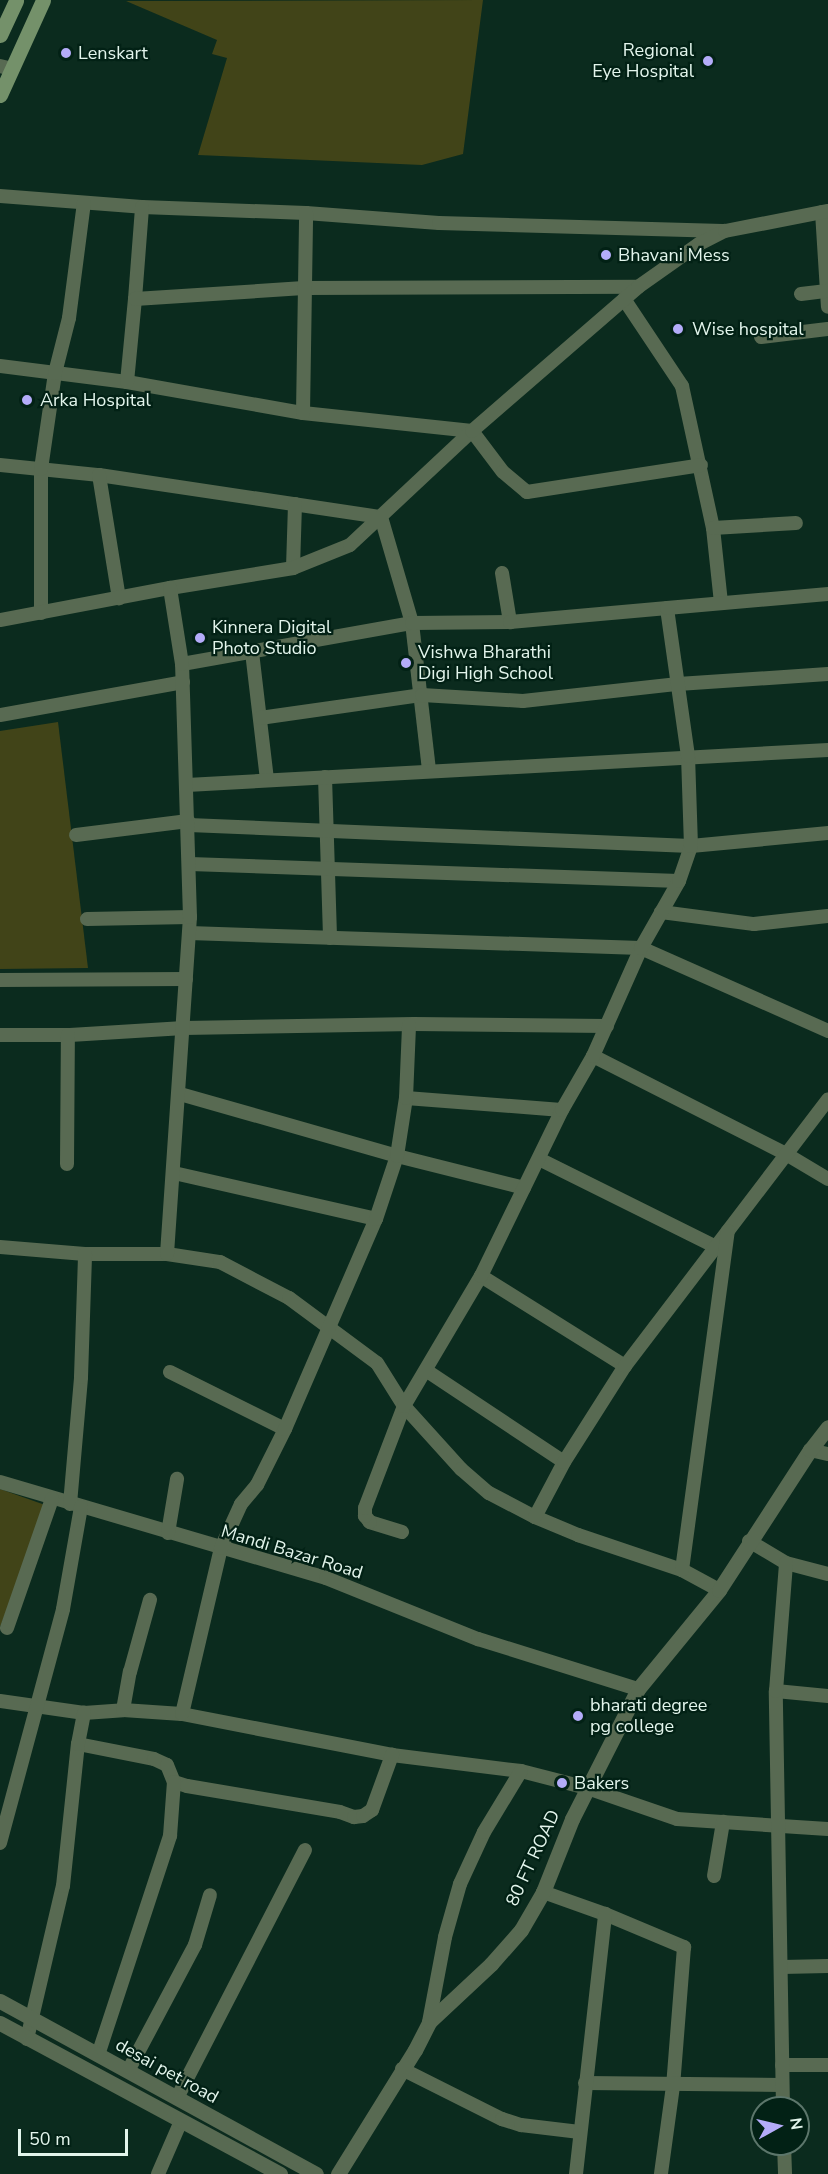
<!DOCTYPE html>
<html>
<head>
<meta charset="utf-8">
<style>
	body { margin:0 }
	#map { position:relative; width:828px; height:2174px; overflow:hidden; background:#0b2b1e; font-family:"Nunito Sans",sans-serif }
	div>[style] { position:absolute }
	.green>* { inset:0; background:#414418 }
	.minor>* { height:14px; margin:-7px; padding:0 7px; transform-origin:7px; border-radius:7px; background:#586a52 }
	.tertiary>* { height:15px; margin:-7.5px; padding:0 7.5px; transform-origin:7.5px; border-radius:7.5px; background:#586a52 }
	.secondary>* { height:15px; margin:-7.5px; padding:0 7.5px; transform-origin:7.5px; border-radius:7.5px; background:#74916a }
	.dots>* { width:16px; height:16px; translate:-50% -50%; box-sizing:border-box; border:3px solid #022115; border-radius:50% }
	span { translate:-50% -50%; white-space:nowrap; text-align:center; line-height:1.15; -webkit-text-stroke:4.5px #022115; paint-order:stroke }
	.poi-label { font-size:18px; color:#e3f5ec }
	.right { translate:-100% -50%; text-align:right }
	.left { translate:0 -50%; text-align:left }
	.street-label { font-size:18px; color:#e3f5ec }
	.north { position:absolute; left:750px; top:2096px; width:60px; height:60px; box-sizing:border-box; background:#022115; border:2px solid #5c766b; border-radius:50%; rotate:82deg; font-size:16px; font-weight:700; line-height:24px; text-align:center; color:#e3f5ec }
	.north::after { content:''; display:block; margin:auto; width:21px; height:27px; background:#b4acf9; clip-path:polygon(50% 0,100% 100%,50% 72%,0 100%) }
	.scale { position:absolute; left:18px; top:2129px; width:110px; height:27px; box-sizing:border-box; border:3px solid #e3f5ec; border-top:0; padding-left:8px; font-size:18px; line-height:21px; white-space:nowrap; color:#e3f5ec; -webkit-text-stroke:4px #022115; paint-order:stroke }
</style>
</head>
<body>
<div id="map">
	<div class="green">
		<div style="clip-path:polygon(483px 0,463px 154px,422px 165px,198px 155px,227px 58px,212px 54px,217px 40px,126px 1px)"></div>
		<div style="clip-path:polygon(58px 722px,88px 968px,0 969px,0 731px)"></div>
		<div style="clip-path:polygon(0 1489px,48px 1506px,0 1627px)"></div>
	</div>
	<div class="minor">
		<div style="left:0;top:66px;width:12px;rotate:14deg"></div>
		<div style="left:0;top:196px;width:142px;rotate:4.4deg"></div>
		<div style="left:142px;top:207px;width:164px;rotate:2.1deg"></div>
		<div style="left:306px;top:213px;width:133px;rotate:4.3deg"></div>
		<div style="left:439px;top:223px;width:284px;rotate:1.6deg"></div>
		<div style="left:822px;top:212px;width:95px;rotate:86.4deg"></div>
		<div style="left:801px;top:294px;width:26px;rotate:-7deg"></div>
		<div style="left:135px;top:299px;width:92px;rotate:-85.6deg"></div>
		<div style="left:624px;top:299px;width:105px;rotate:56.3deg"></div>
		<div style="left:682px;top:386px;width:145px;rotate:77.7deg"></div>
		<div style="left:713px;top:528px;width:75px;rotate:83.9deg"></div>
		<div style="left:761px;top:337px;width:67px;rotate:-6.8deg"></div>
		<div style="left:0;top:366px;width:128px;rotate:7.2deg"></div>
		<div style="left:127px;top:382px;width:179px;rotate:10deg"></div>
		<div style="left:303px;top:413px;width:170px;rotate:6.1deg"></div>
		<div style="left:472px;top:431px;width:51px;rotate:52.9deg"></div>
		<div style="left:503px;top:472px;width:31px;rotate:40deg"></div>
		<div style="left:527px;top:492px;width:176px;rotate:-8.8deg"></div>
		<div style="left:127px;top:382px;width:83px;rotate:-84.5deg"></div>
		<div style="left:135px;top:299px;width:169px;rotate:-3.7deg"></div>
		<div style="left:304px;top:288px;width:334px;rotate:-0.2deg"></div>
		<div style="left:303px;top:413px;width:200px;rotate:-89.1deg"></div>
		<div style="left:0;top:465px;width:100px;rotate:5.8deg"></div>
		<div style="left:99px;top:475px;width:285px;rotate:8.5deg"></div>
		<div style="left:381px;top:517px;width:110px;rotate:73.7deg"></div>
		<div style="left:412px;top:623px;width:148px;rotate:83.4deg"></div>
		<div style="left:99px;top:475px;width:125px;rotate:80.8deg"></div>
		<div style="left:713px;top:528px;width:83px;rotate:-3.4deg"></div>
		<div style="left:293px;top:568px;width:64px;rotate:-88.2deg"></div>
		<div style="left:502px;top:573px;width:50px;rotate:80.7deg"></div>
		<div style="left:41px;top:613px;width:144px;rotate:-90deg"></div>
		<div style="left:41px;top:469px;width:97px;rotate:-81.7deg"></div>
		<div style="left:55px;top:373px;width:57px;rotate:-75.7deg"></div>
		<div style="left:69px;top:318px;width:116px;rotate:-82.6deg"></div>
		<div style="left:0;top:620px;width:173px;rotate:-10.7deg"></div>
		<div style="left:170px;top:588px;width:125px;rotate:-9.2deg"></div>
		<div style="left:293px;top:568px;width:61px;rotate:-22deg"></div>
		<div style="left:350px;top:545px;width:167px;rotate:-43.1deg"></div>
		<div style="left:472px;top:431px;width:220px;rotate:-40.9deg"></div>
		<div style="left:638px;top:287px;width:75px;rotate:-35.2deg"></div>
		<div style="left:699px;top:244px;width:29px;rotate:-27deg"></div>
		<div style="left:725px;top:231px;width:105px;rotate:-11deg"></div>
		<div style="left:252px;top:652px;width:129px;rotate:83.3deg"></div>
		<div style="left:182px;top:664px;width:234px;rotate:-10.1deg"></div>
		<div style="left:412px;top:623px;width:98px;rotate:-0.6deg"></div>
		<div style="left:510px;top:622px;width:158px;rotate:-5.1deg"></div>
		<div style="left:0;top:715px;width:186px;rotate:-10.2deg"></div>
		<div style="left:260px;top:718px;width:164px;rotate:-8.1deg"></div>
		<div style="left:422px;top:695px;width:101px;rotate:3.4deg"></div>
		<div style="left:523px;top:701px;width:156px;rotate:-6.3deg"></div>
		<div style="left:678px;top:684px;width:150px;rotate:-3.8deg"></div>
		<div style="left:325px;top:777px;width:161px;rotate:88.2deg"></div>
		<div style="left:187px;top:785px;width:642px;rotate:-3.13deg"></div>
		<div style="left:189px;top:825px;width:502px;rotate:2.4deg"></div>
		<div style="left:691px;top:846px;width:138px;rotate:-5.4deg"></div>
		<div style="left:76px;top:835px;width:113px;rotate:-7.1deg"></div>
		<div style="left:190px;top:864px;width:489px;rotate:2deg"></div>
		<div style="left:661px;top:912px;width:94px;rotate:7.4deg"></div>
		<div style="left:754px;top:924px;width:74px;rotate:-6.2deg"></div>
		<div style="left:87px;top:919px;width:103px;rotate:-1.1deg"></div>
		<div style="left:189px;top:933px;width:452px;rotate:1.9deg"></div>
		<div style="left:641px;top:948px;width:205px;rotate:23.9deg"></div>
		<div style="left:0;top:980px;width:186px;rotate:-0.3deg"></div>
		<div style="left:0;top:1035px;width:70px"></div>
		<div style="left:70px;top:1035px;width:114px;rotate:-3.5deg"></div>
		<div style="left:184px;top:1028px;width:230px;rotate:-1deg"></div>
		<div style="left:414px;top:1024px;width:193px;rotate:0.6deg"></div>
		<div style="left:593px;top:1056px;width:216px;rotate:26.9deg"></div>
		<div style="left:786px;top:1154px;width:49px;rotate:30.8deg"></div>
		<div style="left:180px;top:1094px;width:226px;rotate:15.9deg"></div>
		<div style="left:397px;top:1156px;width:131px;rotate:14.1deg"></div>
		<div style="left:406px;top:1098px;width:156px;rotate:4.4deg"></div>
		<div style="left:539px;top:1159px;width:195px;rotate:26.4deg"></div>
		<div style="left:67px;top:1164px;width:129px;rotate:-89.6deg"></div>
		<div style="left:174px;top:1173px;width:207px;rotate:12.8deg"></div>
		<div style="left:0;top:1247px;width:85px;rotate:4.7deg"></div>
		<div style="left:85px;top:1254px;width:82px"></div>
		<div style="left:167px;top:1254px;width:54px;rotate:8.6deg"></div>
		<div style="left:220px;top:1262px;width:78px;rotate:27.6deg"></div>
		<div style="left:289px;top:1298px;width:109px;rotate:36.5deg"></div>
		<div style="left:377px;top:1363px;width:51px;rotate:57.9deg"></div>
		<div style="left:404px;top:1406px;width:85px;rotate:47.9deg"></div>
		<div style="left:461px;top:1469px;width:37px;rotate:41deg"></div>
		<div style="left:489px;top:1493px;width:52px;rotate:27.6deg"></div>
		<div style="left:535px;top:1517px;width:47px;rotate:22.7deg"></div>
		<div style="left:578px;top:1535px;width:110px;rotate:18.6deg"></div>
		<div style="left:682px;top:1570px;width:42px;rotate:28.4deg"></div>
		<div style="left:167px;top:1254px;width:338px;rotate:-86.1deg"></div>
		<div style="left:190px;top:917px;width:253px;rotate:-91.8deg"></div>
		<div style="left:182px;top:664px;width:77px;rotate:-99deg"></div>
		<div style="left:481px;top:1276px;width:170px;rotate:32deg"></div>
		<div style="left:427px;top:1371px;width:164px;rotate:33.6deg"></div>
		<div style="left:170px;top:1372px;width:128px;rotate:26.4deg"></div>
		<div style="left:810px;top:1450px;width:18px;rotate:13deg"></div>
		<div style="left:0;top:1482px;width:340px;rotate:16.4deg"></div>
		<div style="left:326px;top:1578px;width:164px;rotate:21.9deg"></div>
		<div style="left:478px;top:1639px;width:168px;rotate:17.4deg"></div>
		<div style="left:70px;top:1504px;width:127px;rotate:-85deg"></div>
		<div style="left:81px;top:1377px;width:123px;rotate:-88.1deg"></div>
		<div style="left:535px;top:1517px;width:62px;rotate:-62.2deg"></div>
		<div style="left:564px;top:1462px;width:114px;rotate:-57.6deg"></div>
		<div style="left:625px;top:1366px;width:335px;rotate:-52.7deg"></div>
		<div style="left:402px;top:1532px;width:34px;rotate:-163deg"></div>
		<div style="left:370px;top:1522px;width:8px;rotate:-130deg"></div>
		<div style="left:365px;top:1516px;width:8px;rotate:-90deg"></div>
		<div style="left:365px;top:1508px;width:109px;rotate:-69.1deg"></div>
		<div style="left:404px;top:1406px;width:151px;rotate:-59.4deg"></div>
		<div style="left:481px;top:1276px;width:185px;rotate:-64deg"></div>
		<div style="left:562px;top:1110px;width:62px;rotate:-60.1deg"></div>
		<div style="left:593px;top:1056px;width:118px;rotate:-66deg"></div>
		<div style="left:641px;top:948px;width:77px;rotate:-60.4deg"></div>
		<div style="left:679px;top:881px;width:37px;rotate:-71deg"></div>
		<div style="left:691px;top:846px;width:90px;rotate:-91.9deg"></div>
		<div style="left:688px;top:756px;width:149px;rotate:-98.1deg"></div>
		<div style="left:667px;top:608px;width:162px;rotate:-5deg"></div>
		<div style="left:168px;top:1533px;width:55px;rotate:-80.5deg"></div>
		<div style="left:749px;top:1541px;width:43px;rotate:30.7deg"></div>
		<div style="left:786px;top:1563px;width:43px;rotate:14.7deg"></div>
		<div style="left:682px;top:1570px;width:342px;rotate:-82.3deg"></div>
		<div style="left:7px;top:1628px;width:137px;rotate:-70.8deg"></div>
		<div style="left:776px;top:1691px;width:52px;rotate:5.5deg"></div>
		<div style="left:0;top:1701px;width:85px;rotate:8.1deg"></div>
		<div style="left:84px;top:1713px;width:39px;rotate:-4deg"></div>
		<div style="left:123px;top:1710px;width:59px;rotate:3.9deg"></div>
		<div style="left:182px;top:1714px;width:214px;rotate:11deg"></div>
		<div style="left:392px;top:1755px;width:130px;rotate:7.1deg"></div>
		<div style="left:521px;top:1771px;width:68px;rotate:14.4deg"></div>
		<div style="left:587px;top:1788px;width:95px;rotate:19deg"></div>
		<div style="left:677px;top:1819px;width:151px;rotate:3.8deg"></div>
		<div style="left:123px;top:1710px;width:39px;rotate:-80deg"></div>
		<div style="left:130px;top:1672px;width:75px;rotate:-74.5deg"></div>
		<div style="left:182px;top:1714px;width:171px;rotate:-76.8deg"></div>
		<div style="left:221px;top:1548px;width:48px;rotate:-65.6deg"></div>
		<div style="left:241px;top:1504px;width:25px;rotate:-50deg"></div>
		<div style="left:257px;top:1485px;width:63px;rotate:-63.4deg"></div>
		<div style="left:285px;top:1429px;width:229px;rotate:-66.6deg"></div>
		<div style="left:376px;top:1219px;width:66px;rotate:-71.6deg"></div>
		<div style="left:397px;top:1156px;width:59px;rotate:-81.2deg"></div>
		<div style="left:406px;top:1098px;width:73px;rotate:-87.6deg"></div>
		<div style="left:78px;top:1744px;width:77px;rotate:11.2deg"></div>
		<div style="left:154px;top:1759px;width:14px;rotate:25deg"></div>
		<div style="left:167px;top:1765px;width:18px;rotate:68deg"></div>
		<div style="left:174px;top:1782px;width:14px;rotate:17deg"></div>
		<div style="left:187px;top:1786px;width:155px;rotate:9.6deg"></div>
		<div style="left:340px;top:1812px;width:15px;rotate:20deg"></div>
		<div style="left:354px;top:1817px;width:9px;rotate:-6deg"></div>
		<div style="left:363px;top:1816px;width:11px;rotate:-34deg"></div>
		<div style="left:372px;top:1810px;width:59px;rotate:-70deg"></div>
		<div style="left:0;top:1843px;width:242px;rotate:-74.9deg"></div>
		<div style="left:63px;top:1609px;width:104px;rotate:-80deg"></div>
		<div style="left:714px;top:1876px;width:55px;rotate:-80.5deg"></div>
		<div style="left:543px;top:1892px;width:66px;rotate:19.5deg"></div>
		<div style="left:605px;top:1914px;width:86px;rotate:22.7deg"></div>
		<div style="left:684px;top:1947px;width:139px;rotate:94.5deg"></div>
		<div style="left:673px;top:2086px;width:89px;rotate:97.8deg"></div>
		<div style="left:782px;top:1967px;width:46px;rotate:-1.2deg"></div>
		<div style="left:429px;top:2022px;width:86px;rotate:-79.3deg"></div>
		<div style="left:445px;top:1937px;width:55px;rotate:-74.2deg"></div>
		<div style="left:460px;top:1884px;width:57px;rotate:-65.2deg"></div>
		<div style="left:484px;top:1832px;width:71px;rotate:-58.8deg"></div>
		<div style="left:27px;top:2039px;width:157px;rotate:-76.8deg"></div>
		<div style="left:63px;top:1886px;width:143px;rotate:-84deg"></div>
		<div style="left:78px;top:1744px;width:32px;rotate:-79deg"></div>
		<div style="left:98px;top:2055px;width:231px;rotate:-71.8deg"></div>
		<div style="left:170px;top:1836px;width:54px;rotate:-85.8deg"></div>
		<div style="left:782px;top:2065px;width:46px"></div>
		<div style="left:402px;top:2069px;width:112px;rotate:26.6deg"></div>
		<div style="left:502px;top:2119px;width:20px;rotate:18deg"></div>
		<div style="left:521px;top:2125px;width:59px;rotate:6.8deg"></div>
		<div style="left:128px;top:2071px;width:143px;rotate:-62deg"></div>
		<div style="left:195px;top:1945px;width:52px;rotate:-73.3deg"></div>
		<div style="left:585px;top:2083px;width:197px;rotate:0.6deg"></div>
		<div style="left:177px;top:2098px;width:279px;rotate:-62.7deg"></div>
		<div style="left:783px;top:2108px;width:417px;rotate:-91deg"></div>
		<div style="left:776px;top:1691px;width:128px;rotate:-85.5deg"></div>
		<div style="left:784px;top:2144px;width:30px;rotate:88deg"></div>
		<div style="left:158px;top:2174px;width:58px;rotate:-66.5deg"></div>
		<div style="left:576px;top:2174px;width:262px;rotate:-83.6deg"></div>
	</div>
	<div class="tertiary">
		<div style="left:0;top:2001px;width:360px;rotate:28.7deg"></div>
		<div style="left:0;top:2023px;width:318px;rotate:28.3deg"></div>
		<div style="left:338px;top:2174px;width:146px;rotate:-58.2deg"></div>
		<div style="left:415px;top:2050px;width:31px;rotate:-63deg"></div>
		<div style="left:429px;top:2022px;width:85px;rotate:-43.1deg"></div>
		<div style="left:491px;top:1964px;width:45px;rotate:-48.6deg"></div>
		<div style="left:521px;top:1930px;width:44px;rotate:-59.9deg"></div>
		<div style="left:543px;top:1892px;width:79px;rotate:-68.3deg"></div>
		<div style="left:572px;top:1819px;width:146px;rotate:-63.1deg"></div>
		<div style="left:638px;top:1689px;width:128px;rotate:-50.7deg"></div>
		<div style="left:719px;top:1590px;width:167px;rotate:-57deg"></div>
		<div style="left:810px;top:1450px;width:29px;rotate:-52deg"></div>
	</div>
	<div class="secondary">
		<div style="left:0;top:35px;width:38px;rotate:-65deg"></div>
		<div style="left:0;top:95px;width:104px;rotate:-65.6deg"></div>
	</div>
	<div class="dots">
		<div style="left:66px;top:53px;background:#b4acf9"></div>
		<div style="left:708px;top:61px;background:#b4acf9"></div>
		<div style="left:606px;top:255px;background:#b4acf9"></div>
		<div style="left:678px;top:329px;background:#b4acf9"></div>
		<div style="left:27px;top:400px;background:#b4acf9"></div>
		<div style="left:200px;top:638px;background:#b4acf9"></div>
		<div style="left:406px;top:663px;background:#b4acf9"></div>
		<div style="left:578px;top:1716px;background:#b4acf9"></div>
		<div style="left:562px;top:1783px;background:#b4acf9"></div>
	</div>
	<div class="poi-label">
		<span class="right" style="left:694px;top:61px">Regional<br>Eye Hospital</span>
		<span class="left" style="left:78px;top:53px">Lenskart</span>
		<span class="left" style="left:618px;top:255px">Bhavani Mess</span>
		<span class="left" style="left:692px;top:329px">Wise hospital</span>
		<span class="left" style="left:40px;top:400px">Arka Hospital</span>
		<span class="left" style="left:212px;top:638px">Kinnera Digital<br>Photo Studio</span>
		<span class="left" style="left:418px;top:663px">Vishwa Bharathi<br>Digi High School</span>
		<span class="left" style="left:590px;top:1716px">bharati degree<br>pg college</span>
		<span class="left" style="left:574px;top:1783px">Bakers</span>
	</div>
	<div class="street-label">
		<span style="left:292px;top:1552px;rotate:17deg">Mandi Bazar Road</span>
		<span style="left:533px;top:1858px;rotate:-65deg">80 FT ROAD</span>
		<span style="left:167px;top:2071px;rotate:29deg">desai pet road</span>
	</div>
	<div class="north">N</div>
	<div class="scale">50 m</div>
</div>
</body>
</html>
